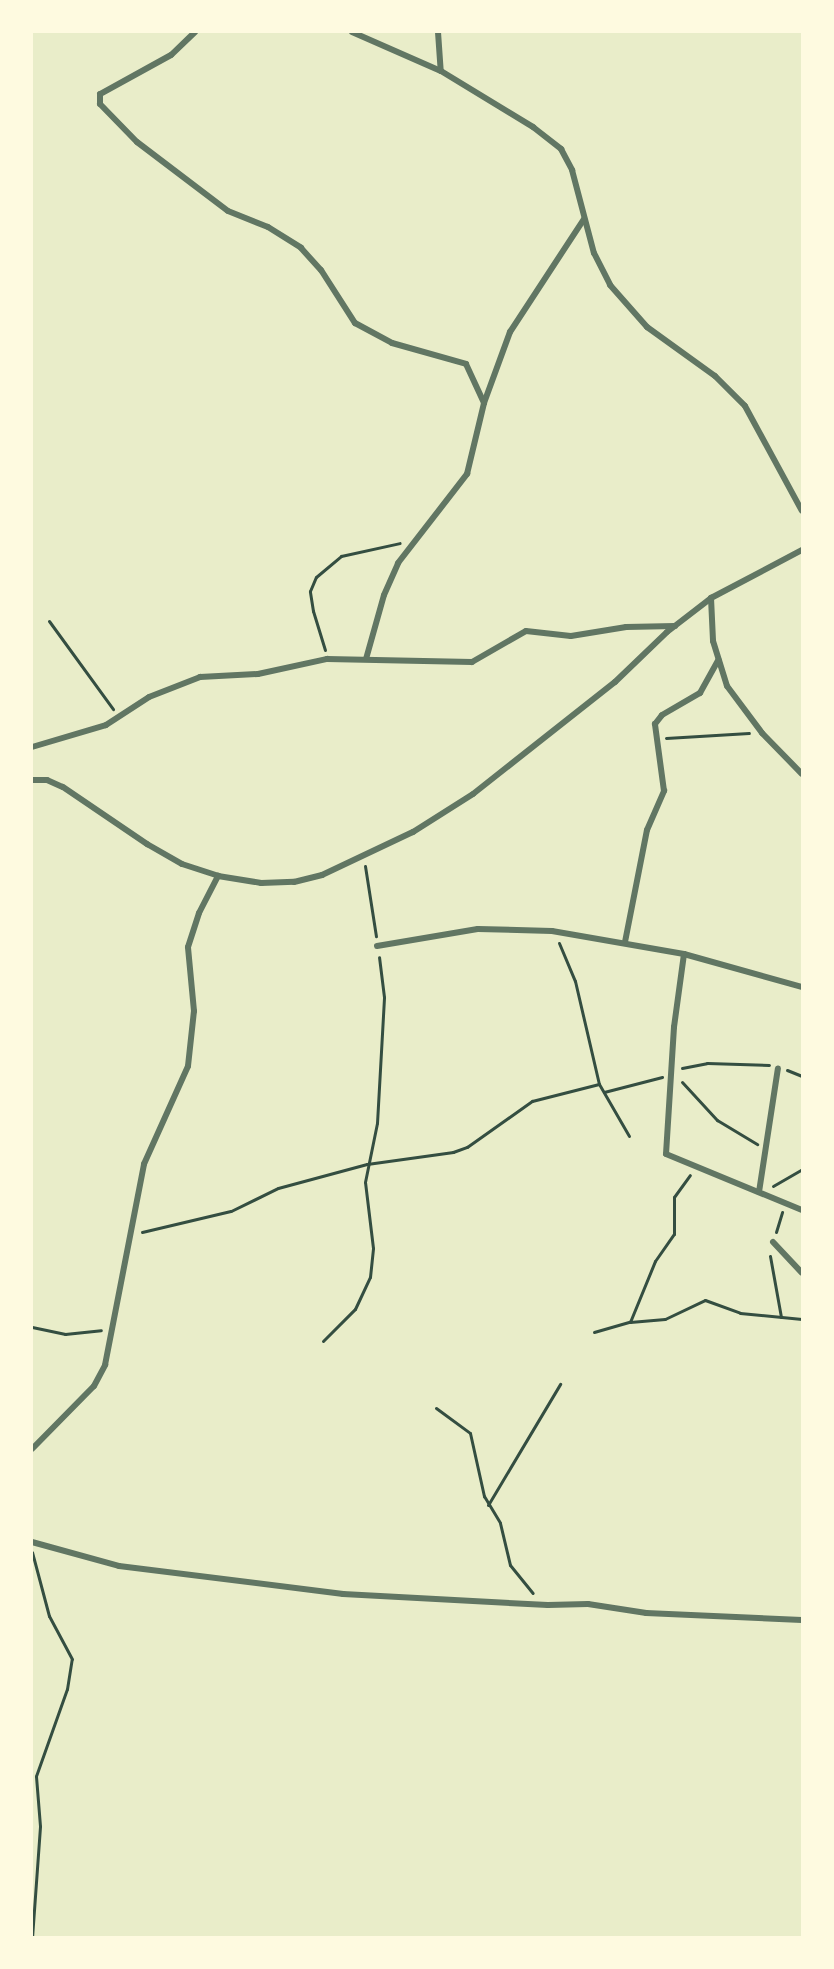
<!DOCTYPE html>
<html>
<head>
<meta charset="utf-8">
<style>
	body { margin:0 }
	#map { position:relative; width:834px; height:1969px; overflow:hidden; background:#e9edc9; font-family:Karla,sans-serif }
	div>[style] { position:absolute }
	.path>* { height:3px; margin:-1.5px; padding:0 1.5px; transform-origin:1.5px; border-radius:1.5px; background:#344e41 }
	.minor>* { height:6px; margin:-3px; padding:0 3px; transform-origin:3px; border-radius:3px; background:#617663 }
	span { translate:-50% -50%; white-space:nowrap; text-align:center; line-height:1.15; -webkit-text-stroke:4.5px #fefae0; paint-order:stroke }
	.frame { position:absolute; inset:0; border:33px solid #fefae0; pointer-events:none }
</style>
</head>
<body>
<div id="map">
	<div class="path">
		<div style="left:49px;top:621px;width:109px;rotate:54deg"></div>
		<div style="left:325px;top:650px;width:41px;rotate:-107.1deg"></div>
		<div style="left:313px;top:611px;width:20px;rotate:-99deg"></div>
		<div style="left:310px;top:591px;width:15px;rotate:-67deg"></div>
		<div style="left:316px;top:577px;width:33px;rotate:-40deg"></div>
		<div style="left:341px;top:556px;width:60px;rotate:-12.4deg"></div>
		<div style="left:666px;top:738px;width:83px;rotate:-3.4deg"></div>
		<div style="left:365px;top:866px;width:71px;rotate:81.1deg"></div>
		<div style="left:559px;top:943px;width:41px;rotate:67.2deg"></div>
		<div style="left:575px;top:981px;width:106px;rotate:76.9deg"></div>
		<div style="left:599px;top:1084px;width:60px;rotate:60deg"></div>
		<div style="left:682px;top:1068px;width:25px;rotate:-11deg"></div>
		<div style="left:707px;top:1063px;width:62px;rotate:1.8deg"></div>
		<div style="left:787px;top:1070px;width:16px;rotate:22deg"></div>
		<div style="left:682px;top:1082px;width:52px;rotate:47.4deg"></div>
		<div style="left:717px;top:1120px;width:47px;rotate:31deg"></div>
		<div style="left:604px;top:1092px;width:60px;rotate:-14.5deg"></div>
		<div style="left:773px;top:1186px;width:34px;rotate:-30deg"></div>
		<div style="left:142px;top:1232px;width:91px;rotate:-13.3deg"></div>
		<div style="left:231px;top:1211px;width:52px;rotate:-26.1deg"></div>
		<div style="left:278px;top:1188px;width:92px;rotate:-15.1deg"></div>
		<div style="left:367px;top:1164px;width:87px;rotate:-7.9deg"></div>
		<div style="left:453px;top:1152px;width:15px;rotate:-20deg"></div>
		<div style="left:467px;top:1147px;width:80px;rotate:-35.3deg"></div>
		<div style="left:532px;top:1101px;width:69px;rotate:-14.2deg"></div>
		<div style="left:776px;top:1232px;width:21px;rotate:-73deg"></div>
		<div style="left:770px;top:1256px;width:62px;rotate:79.8deg"></div>
		<div style="left:630px;top:1322px;width:66px;rotate:-67.7deg"></div>
		<div style="left:655px;top:1261px;width:33px;rotate:-55deg"></div>
		<div style="left:674px;top:1234px;width:37px;rotate:-90deg"></div>
		<div style="left:674px;top:1197px;width:27px;rotate:-54deg"></div>
		<div style="left:32px;top:1327px;width:34px;rotate:12deg"></div>
		<div style="left:65px;top:1334px;width:36px;rotate:-6deg"></div>
		<div style="left:594px;top:1332px;width:37px;rotate:-16deg"></div>
		<div style="left:630px;top:1322px;width:35px;rotate:-5deg"></div>
		<div style="left:665px;top:1319px;width:44px;rotate:-25.4deg"></div>
		<div style="left:705px;top:1300px;width:37px;rotate:20deg"></div>
		<div style="left:740px;top:1313px;width:62px;rotate:5.5deg"></div>
		<div style="left:323px;top:1341px;width:45px;rotate:-45deg"></div>
		<div style="left:355px;top:1309px;width:35px;rotate:-65deg"></div>
		<div style="left:370px;top:1277px;width:29px;rotate:-84deg"></div>
		<div style="left:373px;top:1248px;width:66px;rotate:-96.9deg"></div>
		<div style="left:365px;top:1182px;width:60px;rotate:-78.5deg"></div>
		<div style="left:377px;top:1123px;width:126px;rotate:-86.8deg"></div>
		<div style="left:384px;top:997px;width:40px;rotate:-97.1deg"></div>
		<div style="left:436px;top:1408px;width:42px;rotate:36.3deg"></div>
		<div style="left:470px;top:1433px;width:65px;rotate:77.5deg"></div>
		<div style="left:484px;top:1496px;width:31px;rotate:59deg"></div>
		<div style="left:500px;top:1523px;width:43px;rotate:76.6deg"></div>
		<div style="left:510px;top:1565px;width:36px;rotate:51deg"></div>
		<div style="left:488px;top:1505px;width:141px;rotate:-59.2deg"></div>
		<div style="left:32px;top:1938px;width:112px;rotate:-85.9deg"></div>
		<div style="left:40px;top:1826px;width:50px;rotate:-94.6deg"></div>
		<div style="left:36px;top:1776px;width:92px;rotate:-70.4deg"></div>
		<div style="left:67px;top:1689px;width:30px;rotate:-81deg"></div>
		<div style="left:72px;top:1659px;width:49px;rotate:-118.1deg"></div>
		<div style="left:49px;top:1616px;width:66px;rotate:-104.9deg"></div>
	</div>
	<div class="minor">
		<div style="left:195px;top:32px;width:33px;rotate:136deg"></div>
		<div style="left:171px;top:55px;width:81px;rotate:151.2deg"></div>
		<div style="left:100px;top:94px;width:10px;rotate:90deg"></div>
		<div style="left:100px;top:104px;width:53px;rotate:45.8deg"></div>
		<div style="left:137px;top:142px;width:114px;rotate:37.2deg"></div>
		<div style="left:228px;top:211px;width:43px;rotate:21.8deg"></div>
		<div style="left:268px;top:227px;width:39px;rotate:32deg"></div>
		<div style="left:301px;top:248px;width:30px;rotate:48deg"></div>
		<div style="left:321px;top:270px;width:63px;rotate:57.3deg"></div>
		<div style="left:355px;top:323px;width:42px;rotate:28.4deg"></div>
		<div style="left:392px;top:343px;width:77px;rotate:15.8deg"></div>
		<div style="left:466px;top:364px;width:43px;rotate:65.2deg"></div>
		<div style="left:352px;top:32px;width:97px;rotate:23.7deg"></div>
		<div style="left:441px;top:71px;width:108px;rotate:31.3deg"></div>
		<div style="left:533px;top:127px;width:36px;rotate:38deg"></div>
		<div style="left:561px;top:149px;width:24px;rotate:62deg"></div>
		<div style="left:572px;top:170px;width:86px;rotate:75.2deg"></div>
		<div style="left:594px;top:253px;width:36px;rotate:63deg"></div>
		<div style="left:610px;top:285px;width:56px;rotate:48.6deg"></div>
		<div style="left:647px;top:327px;width:84px;rotate:35.8deg"></div>
		<div style="left:715px;top:376px;width:42px;rotate:45deg"></div>
		<div style="left:745px;top:406px;width:119px;rotate:61.5deg"></div>
		<div style="left:438px;top:32px;width:39px;rotate:86deg"></div>
		<div style="left:711px;top:598px;width:43px;rotate:87.3deg"></div>
		<div style="left:713px;top:641px;width:47px;rotate:72.7deg"></div>
		<div style="left:727px;top:686px;width:59px;rotate:53.3deg"></div>
		<div style="left:762px;top:733px;width:57px;rotate:45.7deg"></div>
		<div style="left:366px;top:659px;width:66px;rotate:-74.3deg"></div>
		<div style="left:384px;top:595px;width:35px;rotate:-66deg"></div>
		<div style="left:398px;top:563px;width:113px;rotate:-52.2deg"></div>
		<div style="left:467px;top:474px;width:73px;rotate:-76.5deg"></div>
		<div style="left:484px;top:403px;width:76px;rotate:-69.9deg"></div>
		<div style="left:510px;top:332px;width:135px;rotate:-56.8deg"></div>
		<div style="left:32px;top:747px;width:77px;rotate:-16.6deg"></div>
		<div style="left:106px;top:725px;width:51px;rotate:-33.1deg"></div>
		<div style="left:149px;top:697px;width:55px;rotate:-21.4deg"></div>
		<div style="left:200px;top:677px;width:58px;rotate:-3deg"></div>
		<div style="left:258px;top:674px;width:71px;rotate:-12.3deg"></div>
		<div style="left:327px;top:659px;width:145px;rotate:1.2deg"></div>
		<div style="left:472px;top:662px;width:62px;rotate:-29.9deg"></div>
		<div style="left:526px;top:631px;width:45px;rotate:6.3deg"></div>
		<div style="left:571px;top:636px;width:56px;rotate:-9.3deg"></div>
		<div style="left:626px;top:627px;width:49px;rotate:-1.2deg"></div>
		<div style="left:32px;top:780px;width:15px"></div>
		<div style="left:47px;top:780px;width:17px;rotate:24deg"></div>
		<div style="left:63px;top:787px;width:102px;rotate:34.2deg"></div>
		<div style="left:147px;top:844px;width:40px;rotate:29.7deg"></div>
		<div style="left:182px;top:864px;width:38px;rotate:18deg"></div>
		<div style="left:218px;top:876px;width:44px;rotate:9.2deg"></div>
		<div style="left:261px;top:883px;width:33px;rotate:-2deg"></div>
		<div style="left:294px;top:882px;width:29px;rotate:-14deg"></div>
		<div style="left:322px;top:875px;width:101px;rotate:-25.3deg"></div>
		<div style="left:413px;top:832px;width:71px;rotate:-32.3deg"></div>
		<div style="left:473px;top:794px;width:181px;rotate:-38.3deg"></div>
		<div style="left:615px;top:682px;width:72px;rotate:-43.9deg"></div>
		<div style="left:667px;top:632px;width:56px;rotate:-37.7deg"></div>
		<div style="left:711px;top:598px;width:103px;rotate:-27.8deg"></div>
		<div style="left:625px;top:942px;width:114px;rotate:-78.9deg"></div>
		<div style="left:647px;top:830px;width:43px;rotate:-66.4deg"></div>
		<div style="left:664px;top:791px;width:68px;rotate:-97.7deg"></div>
		<div style="left:655px;top:724px;width:11px;rotate:-52deg"></div>
		<div style="left:662px;top:715px;width:44px;rotate:-30.1deg"></div>
		<div style="left:700px;top:693px;width:38px;rotate:-61deg"></div>
		<div style="left:377px;top:946px;width:102px;rotate:-9.6deg"></div>
		<div style="left:478px;top:929px;width:74px;rotate:1.5deg"></div>
		<div style="left:552px;top:931px;width:134px;rotate:9.9deg"></div>
		<div style="left:684px;top:954px;width:123px;rotate:15.6deg"></div>
		<div style="left:684px;top:954px;width:74px;rotate:97.8deg"></div>
		<div style="left:674px;top:1027px;width:127px;rotate:93.6deg"></div>
		<div style="left:666px;top:1154px;width:147px;rotate:22.4deg"></div>
		<div style="left:759px;top:1192px;width:125px;rotate:-81.3deg"></div>
		<div style="left:773px;top:1242px;width:42px;rotate:46.9deg"></div>
		<div style="left:32px;top:1449px;width:88px;rotate:-45.5deg"></div>
		<div style="left:94px;top:1386px;width:24px;rotate:-62deg"></div>
		<div style="left:105px;top:1365px;width:205px;rotate:-79deg"></div>
		<div style="left:144px;top:1164px;width:107px;rotate:-65.8deg"></div>
		<div style="left:188px;top:1066px;width:55px;rotate:-83.8deg"></div>
		<div style="left:194px;top:1011px;width:64px;rotate:-95.4deg"></div>
		<div style="left:188px;top:947px;width:36px;rotate:-72deg"></div>
		<div style="left:199px;top:913px;width:42px;rotate:-62.8deg"></div>
		<div style="left:32px;top:1542px;width:90px;rotate:15.4deg"></div>
		<div style="left:119px;top:1566px;width:226px;rotate:7.1deg"></div>
		<div style="left:343px;top:1594px;width:205px;rotate:3.1deg"></div>
		<div style="left:548px;top:1605px;width:40px;rotate:-1.4deg"></div>
		<div style="left:588px;top:1604px;width:59px;rotate:8.8deg"></div>
		<div style="left:646px;top:1613px;width:156px;rotate:2.6deg"></div>
	</div>
	<div class="frame"></div>
</div>
</body>
</html>
